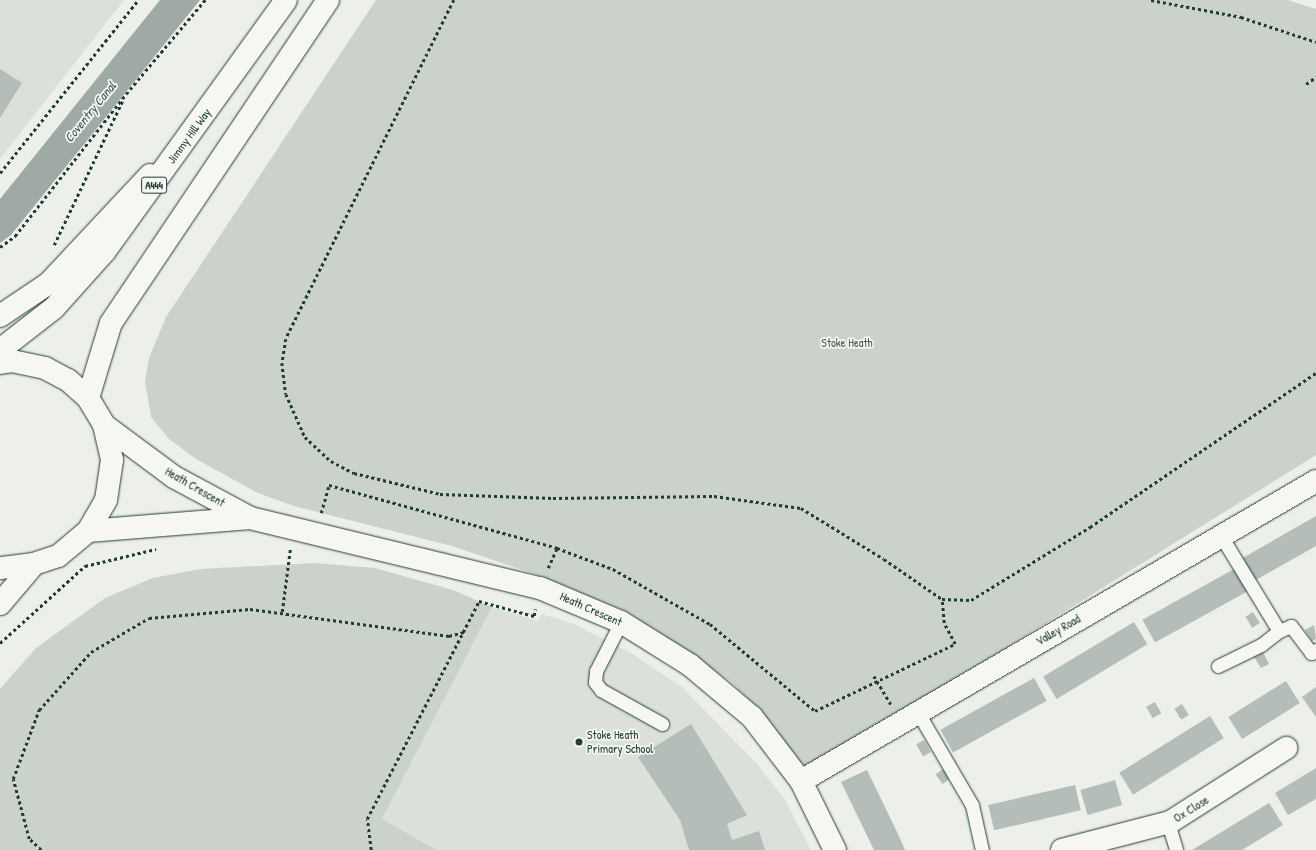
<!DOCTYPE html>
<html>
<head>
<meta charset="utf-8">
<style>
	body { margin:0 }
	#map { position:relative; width:1316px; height:850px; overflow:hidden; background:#edefea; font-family:"Patrick Hand",sans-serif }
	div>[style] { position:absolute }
	.built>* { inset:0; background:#dce0db }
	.green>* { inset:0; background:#cbd2cc }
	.water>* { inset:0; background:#9faaa4 }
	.building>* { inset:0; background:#b4bdb8; transform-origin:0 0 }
	.path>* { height:2.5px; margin-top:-1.25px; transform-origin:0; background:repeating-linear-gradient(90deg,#1f3d34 0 3px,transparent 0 6px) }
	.roads { filter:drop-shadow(0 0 1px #1f3d34) drop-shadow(0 0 1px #1f3d34) }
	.service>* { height:13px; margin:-6.5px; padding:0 6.5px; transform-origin:6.5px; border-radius:6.5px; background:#f6f6f2 }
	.minor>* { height:22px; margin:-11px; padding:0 11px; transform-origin:11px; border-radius:11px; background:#f6f6f2 }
	.tertiary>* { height:22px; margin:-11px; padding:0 11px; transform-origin:11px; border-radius:11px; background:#f6f6f2 }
	.trunk>* { height:22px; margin:-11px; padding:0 11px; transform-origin:11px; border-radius:11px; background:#f6f6f2 }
	.dots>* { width:11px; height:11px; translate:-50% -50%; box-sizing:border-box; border:2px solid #f6f6f2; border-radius:50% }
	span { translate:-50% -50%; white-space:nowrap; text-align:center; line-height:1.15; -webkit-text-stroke:3.5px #f6f6f2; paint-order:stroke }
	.shield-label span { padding:1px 3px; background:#f6f6f2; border:1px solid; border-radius:3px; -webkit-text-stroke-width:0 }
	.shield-label { font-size:11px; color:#1f3d34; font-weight:700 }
	.street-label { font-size:12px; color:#1f3d34 }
	.park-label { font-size:12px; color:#415b52 }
	.poi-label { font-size:12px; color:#1f3d34 }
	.left { translate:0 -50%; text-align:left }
	.water-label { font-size:13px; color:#3f5850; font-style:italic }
</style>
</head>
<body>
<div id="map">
	<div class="built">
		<div style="clip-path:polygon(0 0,124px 0,0 159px)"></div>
		<div style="clip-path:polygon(492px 607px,538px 621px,542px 614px,572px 623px,631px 653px,682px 687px,758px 765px,785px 800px,811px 850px,437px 850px,382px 819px)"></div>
	</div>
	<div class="green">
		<div style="clip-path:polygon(376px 0,1288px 0,1316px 9px,1316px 455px,913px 706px,804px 768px,762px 712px,731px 682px,629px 613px,543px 577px,452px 546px,294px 506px,258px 493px,196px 459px,169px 439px,151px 417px,145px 381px,149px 358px,166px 317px)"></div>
		<div style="clip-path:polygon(315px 563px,375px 568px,453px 590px,492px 607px,382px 819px,437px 850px,0 850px,0 689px,36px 648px,105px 598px,153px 578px,201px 569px)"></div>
	</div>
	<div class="water">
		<div style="clip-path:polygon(160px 0,200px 0,11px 235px,0 243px,0 199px)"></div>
	</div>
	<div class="building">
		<div style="clip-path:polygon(0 69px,22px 83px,0 118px)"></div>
		<div style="clip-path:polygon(1316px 516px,1316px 546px,1254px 581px,1241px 559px)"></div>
		<div style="left:1236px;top:568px;width:26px;height:107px;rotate:61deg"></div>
		<div style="left:1253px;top:612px;width:13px;height:9px;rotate:58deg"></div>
		<div style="left:1134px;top:622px;width:26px;height:106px;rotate:59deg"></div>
		<div style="clip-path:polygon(1314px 625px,1316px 639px,1312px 641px,1305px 630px)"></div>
		<div style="clip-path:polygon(1263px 652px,1269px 664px,1261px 668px,1254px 657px)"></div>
		<div style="left:1034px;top:678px;width:26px;height:107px;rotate:61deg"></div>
		<div style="left:1286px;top:681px;width:26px;height:68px;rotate:58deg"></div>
		<div style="clip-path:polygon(1316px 687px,1316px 717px,1302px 697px)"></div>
		<div style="left:1155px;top:702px;width:13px;height:10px;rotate:61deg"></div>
		<div style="left:1182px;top:704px;width:13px;height:9px;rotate:58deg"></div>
		<div style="left:1210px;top:716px;width:26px;height:107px;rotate:58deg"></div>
		<div style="clip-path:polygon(691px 724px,747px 815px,727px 824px,732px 840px,759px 831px,765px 850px,689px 850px,680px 820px,638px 757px)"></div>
		<div style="left:924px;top:740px;width:14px;height:9px;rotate:60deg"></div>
		<div style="clip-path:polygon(1316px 768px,1316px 799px,1288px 815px,1275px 793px)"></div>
		<div style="left:943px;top:769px;width:12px;height:9px;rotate:55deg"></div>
		<div style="clip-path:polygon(867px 770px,898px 834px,905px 850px,874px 850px,841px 782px)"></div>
		<div style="left:1115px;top:780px;width:26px;height:36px;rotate:74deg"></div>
		<div style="left:1075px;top:785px;width:26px;height:89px;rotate:77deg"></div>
		<div style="clip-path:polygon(1269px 803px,1283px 825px,1252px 844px,1242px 850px,1192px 850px)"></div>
	</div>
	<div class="path">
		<div style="left:454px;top:0;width:378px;rotate:116.4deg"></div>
		<div style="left:286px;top:339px;width:24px;rotate:99deg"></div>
		<div style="left:282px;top:363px;width:31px;rotate:83deg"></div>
		<div style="left:286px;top:394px;width:47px;rotate:66.2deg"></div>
		<div style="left:305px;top:437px;width:35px;rotate:43deg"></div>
		<div style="left:331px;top:461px;width:26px;rotate:28deg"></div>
		<div style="left:354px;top:473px;width:89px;rotate:13.7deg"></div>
		<div style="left:440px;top:494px;width:113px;rotate:2deg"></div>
		<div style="left:553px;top:498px;width:161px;rotate:-0.7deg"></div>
		<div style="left:714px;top:496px;width:88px;rotate:7.9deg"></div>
		<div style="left:801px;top:508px;width:97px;rotate:31.6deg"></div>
		<div style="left:884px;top:559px;width:70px;rotate:34.6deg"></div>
		<div style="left:1151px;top:0;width:92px;rotate:10.7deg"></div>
		<div style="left:1241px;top:17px;width:79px;rotate:18.4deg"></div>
		<div style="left:1306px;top:84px;width:12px;rotate:-35deg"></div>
		<div style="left:0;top:173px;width:221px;rotate:-51.4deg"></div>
		<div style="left:54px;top:245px;width:161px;rotate:-64.6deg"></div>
		<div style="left:0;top:247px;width:19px;rotate:-36deg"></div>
		<div style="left:15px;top:236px;width:180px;rotate:-52deg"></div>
		<div style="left:126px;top:94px;width:123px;rotate:-50deg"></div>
		<div style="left:321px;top:513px;width:29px;rotate:-74deg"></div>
		<div style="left:329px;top:485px;width:237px;rotate:15.4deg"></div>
		<div style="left:557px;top:548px;width:60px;rotate:20.6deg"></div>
		<div style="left:613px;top:569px;width:112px;rotate:29.6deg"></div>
		<div style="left:710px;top:624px;width:136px;rotate:39.6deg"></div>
		<div style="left:815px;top:711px;width:155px;rotate:-25.6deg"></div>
		<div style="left:955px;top:644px;width:24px;rotate:-118deg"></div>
		<div style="left:944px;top:623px;width:24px;rotate:-95deg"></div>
		<div style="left:942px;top:599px;width:29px;rotate:2deg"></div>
		<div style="left:971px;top:600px;width:140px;rotate:-31.5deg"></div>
		<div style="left:1090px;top:527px;width:273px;rotate:-34.3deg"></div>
		<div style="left:548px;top:568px;width:22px;rotate:-66deg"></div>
		<div style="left:282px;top:612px;width:63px;rotate:-82.6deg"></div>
		<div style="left:0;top:643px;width:115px;rotate:-42.2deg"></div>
		<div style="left:85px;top:566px;width:73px;rotate:-13.5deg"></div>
		<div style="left:874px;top:676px;width:33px;rotate:59deg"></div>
		<div style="left:41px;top:850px;width:16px;rotate:-137deg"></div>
		<div style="left:29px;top:839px;width:62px;rotate:-104.9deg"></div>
		<div style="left:13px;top:779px;width:74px;rotate:-69.4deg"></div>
		<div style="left:39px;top:710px;width:78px;rotate:-48.1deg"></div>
		<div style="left:91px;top:652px;width:67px;rotate:-30.4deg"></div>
		<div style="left:149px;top:618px;width:101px;rotate:-5.1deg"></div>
		<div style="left:250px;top:609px;width:201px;rotate:7.7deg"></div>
		<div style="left:449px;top:636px;width:16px;rotate:-15deg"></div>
		<div style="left:371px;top:850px;width:31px;rotate:-97deg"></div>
		<div style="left:367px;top:819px;width:245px;rotate:-62.8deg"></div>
		<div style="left:479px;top:601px;width:57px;rotate:15.3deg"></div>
		<div style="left:534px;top:616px;width:7px;rotate:-82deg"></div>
	</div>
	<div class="roads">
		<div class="service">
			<div style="left:621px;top:622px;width:55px;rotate:117deg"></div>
			<div style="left:596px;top:671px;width:11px;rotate:95deg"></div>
			<div style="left:595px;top:682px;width:10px;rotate:53deg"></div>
			<div style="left:601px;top:690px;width:70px;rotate:29.1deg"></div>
			<div style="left:1279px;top:631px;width:13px;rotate:-23deg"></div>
			<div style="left:1291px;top:626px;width:34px;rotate:53deg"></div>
			<div style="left:1311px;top:653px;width:6px;rotate:-31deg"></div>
			<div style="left:1218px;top:666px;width:48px;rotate:-26deg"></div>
			<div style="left:1261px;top:645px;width:23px;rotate:-38deg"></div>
			<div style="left:1279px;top:631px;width:111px;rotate:-121.4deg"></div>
			<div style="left:917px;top:711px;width:109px;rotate:59.7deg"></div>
			<div style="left:972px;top:805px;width:46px;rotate:77.5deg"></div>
			<div style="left:1168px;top:823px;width:28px;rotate:73deg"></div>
		</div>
		<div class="minor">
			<div style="left:1062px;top:850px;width:112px;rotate:-14.5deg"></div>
			<div style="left:1170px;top:822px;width:138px;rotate:-32.5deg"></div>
		</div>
		<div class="tertiary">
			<div style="left:0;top:316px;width:59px;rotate:-34deg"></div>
			<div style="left:49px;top:283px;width:148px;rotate:-46.9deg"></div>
			<div style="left:104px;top:425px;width:87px;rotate:36.6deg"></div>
			<div style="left:174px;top:477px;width:86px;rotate:28.3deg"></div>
			<div style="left:250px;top:518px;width:298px;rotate:13.6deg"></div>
			<div style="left:540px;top:588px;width:88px;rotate:22.8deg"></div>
			<div style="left:621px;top:622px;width:81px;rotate:31.9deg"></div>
			<div style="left:690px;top:665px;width:81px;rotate:40deg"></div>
			<div style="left:752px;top:717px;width:81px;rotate:52.6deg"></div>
			<div style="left:801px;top:781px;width:77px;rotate:63.8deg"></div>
			<div style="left:88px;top:531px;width:163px;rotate:-4.6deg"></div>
			<div style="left:801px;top:781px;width:596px;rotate:-30.22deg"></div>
		</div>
		<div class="trunk">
			<div style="left:0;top:350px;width:68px;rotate:-37.9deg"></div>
			<div style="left:54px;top:308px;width:76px;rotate:-48.2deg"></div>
			<div style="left:105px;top:251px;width:309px;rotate:-54.2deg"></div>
			<div style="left:0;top:363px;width:12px;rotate:-9deg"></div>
			<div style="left:12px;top:361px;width:34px;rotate:12deg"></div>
			<div style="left:45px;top:368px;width:26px;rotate:28deg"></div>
			<div style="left:68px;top:380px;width:27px;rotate:42deg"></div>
			<div style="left:88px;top:398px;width:31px;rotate:59deg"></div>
			<div style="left:104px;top:425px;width:36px;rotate:77deg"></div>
			<div style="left:112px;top:460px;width:40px;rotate:98.5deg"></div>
			<div style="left:106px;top:500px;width:36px;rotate:120deg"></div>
			<div style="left:88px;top:531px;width:39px;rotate:140deg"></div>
			<div style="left:58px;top:556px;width:25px;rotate:162deg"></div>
			<div style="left:34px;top:564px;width:34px;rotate:173deg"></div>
			<div style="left:88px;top:398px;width:78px;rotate:-73deg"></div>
			<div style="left:111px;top:323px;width:389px;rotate:-56.1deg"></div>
			<div style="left:0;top:604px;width:52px;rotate:-49.6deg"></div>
		</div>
	</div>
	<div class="dots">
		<div style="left:579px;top:742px;background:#1f3d34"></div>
	</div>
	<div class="shield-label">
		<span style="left:154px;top:185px">A444</span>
	</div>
	<div class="street-label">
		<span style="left:189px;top:136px;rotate:-54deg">Jimmy Hill Way</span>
		<span style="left:195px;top:487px;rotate:30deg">Heath Crescent</span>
		<span style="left:591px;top:609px;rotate:24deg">Heath Crescent</span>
		<span style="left:1058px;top:630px;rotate:-30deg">Valley Road</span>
		<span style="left:1191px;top:809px;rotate:-32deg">Ox Close</span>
	</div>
	<div class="park-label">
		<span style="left:847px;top:343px">Stoke Heath</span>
	</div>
	<div class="poi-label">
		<span class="left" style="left:587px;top:742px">Stoke Heath<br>Primary School</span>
	</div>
	<div class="water-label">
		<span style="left:90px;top:112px;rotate:-51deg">Coventry Canal</span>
	</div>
</div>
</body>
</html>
